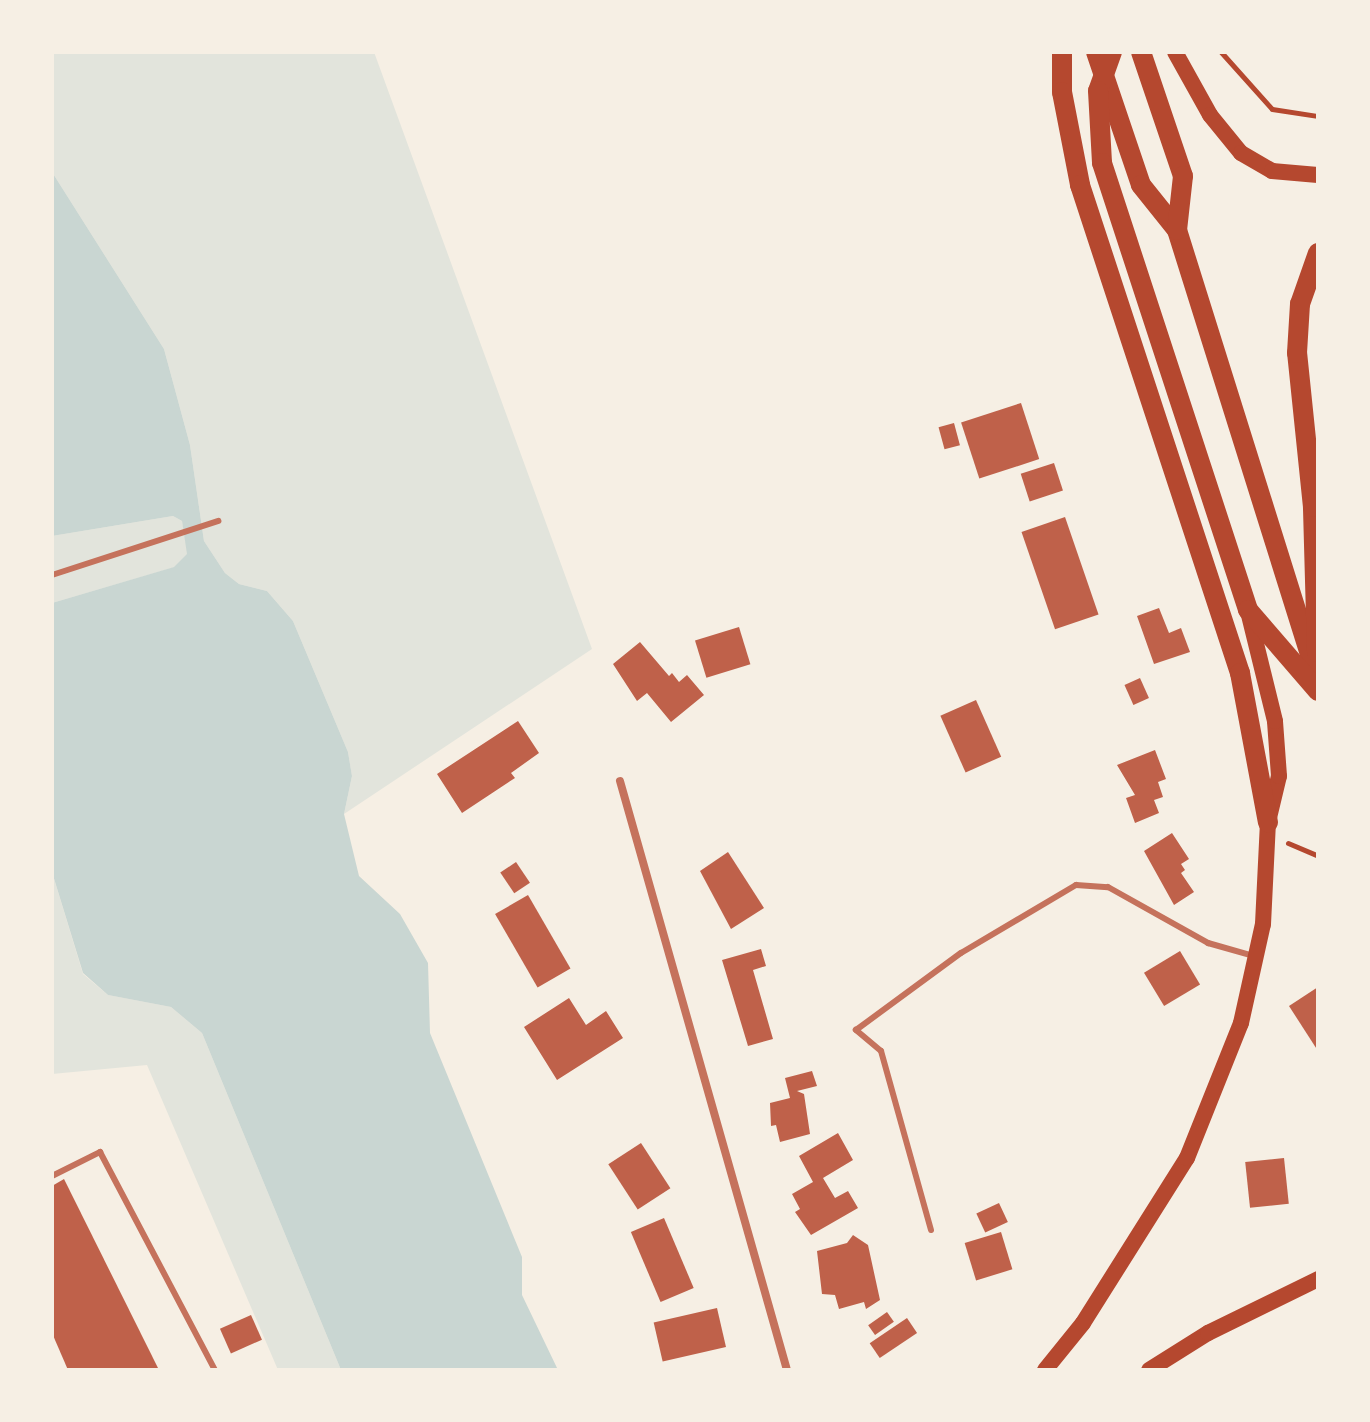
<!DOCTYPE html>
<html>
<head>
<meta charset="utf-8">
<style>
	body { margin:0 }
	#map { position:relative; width:1370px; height:1422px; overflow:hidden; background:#f6efe4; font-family:Signika,sans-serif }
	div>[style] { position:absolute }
	.green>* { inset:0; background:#e2e4dc }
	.water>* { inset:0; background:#c9d6d2 }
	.building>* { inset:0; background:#bf614a; transform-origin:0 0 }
	.path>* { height:5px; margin:-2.5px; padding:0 2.5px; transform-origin:2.5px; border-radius:2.5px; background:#b5482f }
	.service>* { height:6px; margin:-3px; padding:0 3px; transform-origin:3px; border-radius:3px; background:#c5725c }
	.minor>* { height:8px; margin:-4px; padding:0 4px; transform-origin:4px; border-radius:4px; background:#c5725c }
	.secondary>* { height:16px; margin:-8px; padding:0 8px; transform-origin:8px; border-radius:8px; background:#b5482f }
	.primary>* { height:20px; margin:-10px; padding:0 10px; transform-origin:10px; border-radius:10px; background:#b5482f }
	span { translate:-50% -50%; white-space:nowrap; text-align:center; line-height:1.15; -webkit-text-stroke:8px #f6efe4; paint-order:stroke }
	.frame { position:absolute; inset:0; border:54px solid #f6efe4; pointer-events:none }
</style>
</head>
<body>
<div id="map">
	<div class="green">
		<div style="clip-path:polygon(52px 52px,374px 52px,592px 649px,344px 814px,352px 776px,348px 752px,293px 621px,267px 591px,239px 584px,225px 573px,204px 541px,190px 445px,164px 349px,52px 172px)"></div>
		<div style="clip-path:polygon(173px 516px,182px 521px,188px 554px,175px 567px,52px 603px,52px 536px)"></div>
		<div style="clip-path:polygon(52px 872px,83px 974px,108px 995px,171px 1007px,202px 1033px,341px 1370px,278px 1370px,147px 1065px,52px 1074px)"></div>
	</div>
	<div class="water">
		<div style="clip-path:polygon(52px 172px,164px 349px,190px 445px,204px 541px,225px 573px,239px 584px,267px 591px,293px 621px,348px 752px,352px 776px,344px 814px,359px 876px,400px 914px,428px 963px,430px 1033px,522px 1257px,522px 1295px,558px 1370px,341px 1370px,202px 1033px,171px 1007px,108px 995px,83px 973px,52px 872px,52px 603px,174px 567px,187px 554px,182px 521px,173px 516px,52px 536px)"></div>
	</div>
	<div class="building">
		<div style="left:1021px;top:403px;width:59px;height:63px;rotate:72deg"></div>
		<div style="left:954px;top:423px;width:23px;height:16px;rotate:75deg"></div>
		<div style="left:1054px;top:463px;width:29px;height:35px;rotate:72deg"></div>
		<div style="left:1065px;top:517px;width:103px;height:46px;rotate:71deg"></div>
		<div style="clip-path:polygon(1159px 608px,1169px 633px,1181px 628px,1190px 652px,1154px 664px,1137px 616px)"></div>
		<div style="left:739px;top:627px;width:39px;height:46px;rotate:73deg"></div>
		<div style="clip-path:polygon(640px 642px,669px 676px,672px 673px,679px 682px,687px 675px,704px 695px,671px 722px,647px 693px,637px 701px,613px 664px)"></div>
		<div style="left:1140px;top:678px;width:22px;height:17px;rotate:66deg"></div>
		<div style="left:976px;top:700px;width:62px;height:39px;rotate:66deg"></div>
		<div style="clip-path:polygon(518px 721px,539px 753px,511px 773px,515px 778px,462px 813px,437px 774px)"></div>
		<div style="clip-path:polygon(1155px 750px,1166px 779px,1158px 782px,1163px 797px,1154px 800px,1159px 813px,1135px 823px,1126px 798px,1135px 795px,1117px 765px)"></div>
		<div style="clip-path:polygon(1172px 833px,1189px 859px,1181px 864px,1185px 870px,1181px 873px,1194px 892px,1174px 905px,1144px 851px)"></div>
		<div style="clip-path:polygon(728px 852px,764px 908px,731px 929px,700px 871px)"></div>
		<div style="left:516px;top:862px;width:25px;height:19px;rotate:56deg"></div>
		<div style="left:528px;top:895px;width:85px;height:38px;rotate:60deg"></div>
		<div style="clip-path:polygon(761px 949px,766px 966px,753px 970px,773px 1039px,748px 1046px,722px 960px)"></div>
		<div style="left:1180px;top:951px;width:39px;height:42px;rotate:59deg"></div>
		<div style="clip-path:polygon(1318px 987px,1318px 1051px,1289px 1006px)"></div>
		<div style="clip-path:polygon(569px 998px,586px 1025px,606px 1011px,623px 1038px,557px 1080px,524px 1027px)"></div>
		<div style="clip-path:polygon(812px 1071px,817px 1086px,797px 1091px,804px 1094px,810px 1134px,780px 1142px,776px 1125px,771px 1126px,770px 1103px,790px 1098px,785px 1078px)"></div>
		<div style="clip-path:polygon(838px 1133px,853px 1160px,823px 1178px,835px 1198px,848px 1191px,858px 1208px,811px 1235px,795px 1212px,800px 1209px,792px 1194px,813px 1182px,799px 1156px)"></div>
		<div style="left:641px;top:1143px;width:54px;height:39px;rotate:57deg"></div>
		<div style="left:1284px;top:1158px;width:46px;height:39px;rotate:84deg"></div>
		<div style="clip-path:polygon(64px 1179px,159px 1370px,68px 1370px,52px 1333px,52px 1186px)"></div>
		<div style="left:999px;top:1203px;width:21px;height:25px;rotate:65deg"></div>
		<div style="left:664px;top:1218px;width:76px;height:36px;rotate:67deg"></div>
		<div style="left:1001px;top:1232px;width:39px;height:38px;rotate:73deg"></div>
		<div style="clip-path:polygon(853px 1235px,868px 1245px,880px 1300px,866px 1309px,864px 1302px,839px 1309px,835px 1295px,822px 1294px,817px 1251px,847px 1243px)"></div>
		<div style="left:717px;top:1308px;width:40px;height:65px;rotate:77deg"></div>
		<div style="left:887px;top:1312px;width:12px;height:23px;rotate:55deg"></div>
		<div style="left:251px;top:1315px;width:27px;height:34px;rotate:66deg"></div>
		<div style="left:907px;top:1318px;width:18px;height:45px;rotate:56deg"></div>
	</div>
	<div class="path">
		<div style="left:1221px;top:52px;width:76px;rotate:48.2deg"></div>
		<div style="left:1272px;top:109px;width:47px;rotate:8.7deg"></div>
		<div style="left:1288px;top:843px;width:33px;rotate:23deg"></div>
	</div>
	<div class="service">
		<div style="left:52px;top:575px;width:175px;rotate:-18deg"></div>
		<div style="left:52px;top:1176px;width:54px;rotate:-26.6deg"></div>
		<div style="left:100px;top:1152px;width:246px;rotate:62.2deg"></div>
		<div style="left:931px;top:1230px;width:186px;rotate:-105.6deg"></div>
		<div style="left:881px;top:1051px;width:33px;rotate:-140deg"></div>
		<div style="left:856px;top:1030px;width:130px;rotate:-36.3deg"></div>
		<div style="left:961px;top:953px;width:134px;rotate:-30.6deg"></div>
		<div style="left:1076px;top:885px;width:32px;rotate:4deg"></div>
		<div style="left:1108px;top:887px;width:115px;rotate:29.2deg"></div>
		<div style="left:1208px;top:943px;width:48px;rotate:15.8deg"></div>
	</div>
	<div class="minor">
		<div style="left:620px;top:781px;width:612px;rotate:74.17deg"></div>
	</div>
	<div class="secondary">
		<div style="left:1175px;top:52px;width:72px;rotate:60.9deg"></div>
		<div style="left:1210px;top:115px;width:49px;rotate:50.8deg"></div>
		<div style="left:1241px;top:153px;width:36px;rotate:30deg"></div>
		<div style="left:1272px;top:171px;width:46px;rotate:5deg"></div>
		<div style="left:1045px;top:1370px;width:60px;rotate:-51deg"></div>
		<div style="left:1083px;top:1323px;width:195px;rotate:-57.8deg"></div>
		<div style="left:1187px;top:1158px;width:145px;rotate:-68.2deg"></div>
		<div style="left:1241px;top:1023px;width:101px;rotate:-77.5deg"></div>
		<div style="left:1263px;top:924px;width:102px;rotate:-87.2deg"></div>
		<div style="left:1268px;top:822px;width:47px;rotate:-76.6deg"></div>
		<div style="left:1279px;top:776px;width:55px;rotate:-94.2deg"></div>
		<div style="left:1275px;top:721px;width:113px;rotate:-103.8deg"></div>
		<div style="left:1149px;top:1370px;width:70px;rotate:-32.1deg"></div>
		<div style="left:1208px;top:1333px;width:123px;rotate:-26.1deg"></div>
	</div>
	<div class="primary">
		<div style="left:1062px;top:52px;width:40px;rotate:90deg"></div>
		<div style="left:1062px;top:92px;width:95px;rotate:79deg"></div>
		<div style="left:1080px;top:185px;width:514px;rotate:71.85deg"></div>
		<div style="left:1240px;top:673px;width:152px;rotate:79.4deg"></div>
		<div style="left:1096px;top:52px;width:140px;rotate:71.3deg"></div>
		<div style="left:1141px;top:185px;width:58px;rotate:51.3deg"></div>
		<div style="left:1177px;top:230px;width:472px;rotate:72.6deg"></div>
		<div style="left:1112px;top:52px;width:41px;rotate:109.7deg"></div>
		<div style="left:1098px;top:91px;width:72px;rotate:86.8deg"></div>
		<div style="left:1102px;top:163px;width:470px;rotate:71.9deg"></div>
		<div style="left:1248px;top:610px;width:107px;rotate:49.2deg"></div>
		<div style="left:1141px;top:52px;width:131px;rotate:71.3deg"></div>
		<div style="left:1183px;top:176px;width:54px;rotate:96.3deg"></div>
		<div style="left:1317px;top:652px;width:145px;rotate:-91.6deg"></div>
		<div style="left:1313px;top:507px;width:155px;rotate:-95.9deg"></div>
		<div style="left:1297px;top:353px;width:49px;rotate:-86.5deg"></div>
		<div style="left:1300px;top:304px;width:54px;rotate:-70.6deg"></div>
	</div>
	<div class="frame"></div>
</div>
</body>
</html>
